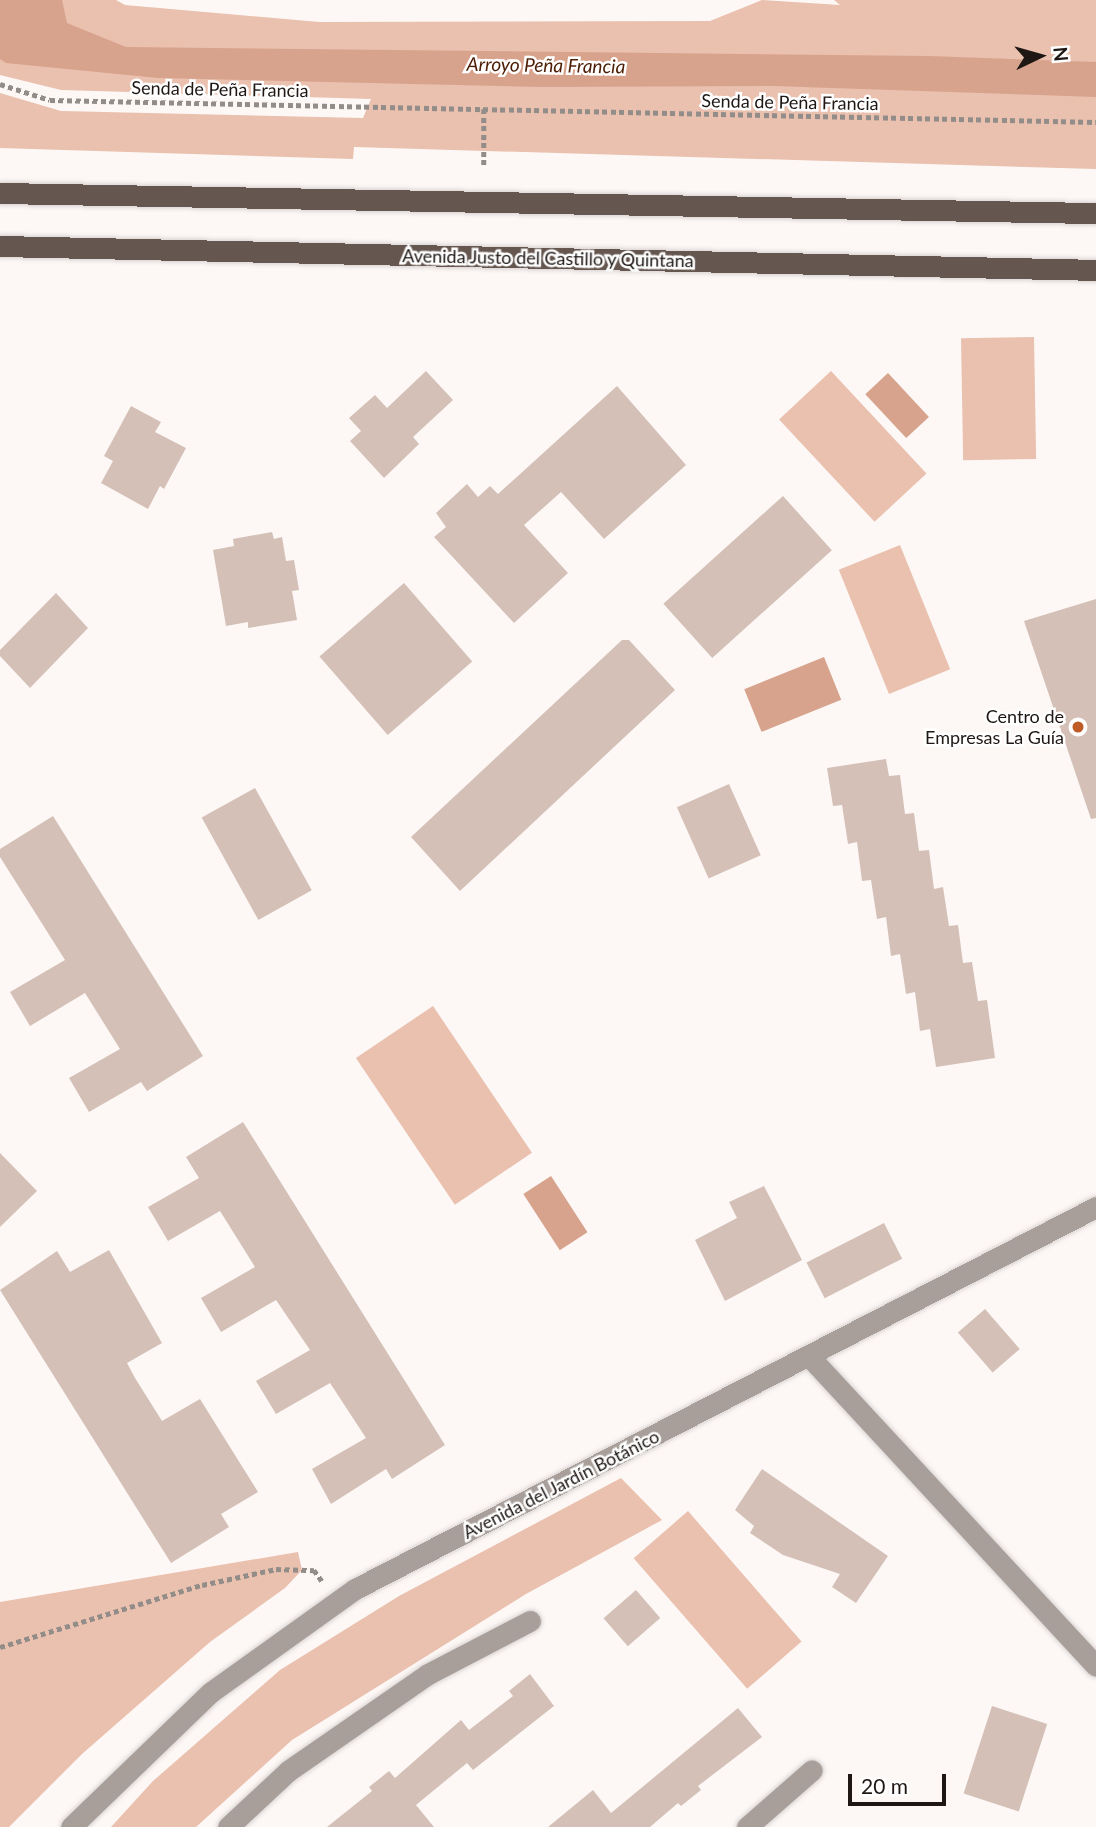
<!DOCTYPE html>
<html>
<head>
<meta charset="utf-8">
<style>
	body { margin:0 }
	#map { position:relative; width:1096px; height:1827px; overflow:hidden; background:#fdf8f6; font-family:Lato,sans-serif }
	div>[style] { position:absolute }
	.green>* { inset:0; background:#eac0ae; transform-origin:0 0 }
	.water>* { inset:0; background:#d7a38c; transform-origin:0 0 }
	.building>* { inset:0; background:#d4c0b7; transform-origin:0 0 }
	.path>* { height:4.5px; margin-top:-2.25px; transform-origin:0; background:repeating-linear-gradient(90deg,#938d8a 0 5px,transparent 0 8.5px) }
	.roads { filter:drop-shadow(0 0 2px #d9d4d2) drop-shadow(0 0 2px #d9d4d2) }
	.minor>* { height:21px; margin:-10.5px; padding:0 10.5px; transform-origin:10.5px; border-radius:10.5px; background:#a89f9b }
	.major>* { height:21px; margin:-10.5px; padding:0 10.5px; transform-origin:10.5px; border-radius:10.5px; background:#65564f }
	.dots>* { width:19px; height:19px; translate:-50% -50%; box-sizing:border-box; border:4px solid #fff; border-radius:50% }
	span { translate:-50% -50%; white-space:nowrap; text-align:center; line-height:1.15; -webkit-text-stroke:5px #fff; paint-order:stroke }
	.street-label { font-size:18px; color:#1e1714 }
	.poi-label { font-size:18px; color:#1e1714 }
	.right { translate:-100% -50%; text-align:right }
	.water-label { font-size:19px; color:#4c1d03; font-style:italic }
	.north { position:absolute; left:1005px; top:21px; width:70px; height:70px; -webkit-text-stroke:5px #fff; paint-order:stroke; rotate:85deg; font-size:19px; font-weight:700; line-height:28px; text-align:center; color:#1e1714 }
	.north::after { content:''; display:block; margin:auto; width:24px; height:32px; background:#1e1714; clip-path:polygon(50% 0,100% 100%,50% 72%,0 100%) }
	.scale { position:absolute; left:848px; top:1774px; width:98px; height:32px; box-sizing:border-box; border:4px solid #1e1714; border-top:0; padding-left:9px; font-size:21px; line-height:24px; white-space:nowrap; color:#1e1714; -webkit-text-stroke:5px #fff; paint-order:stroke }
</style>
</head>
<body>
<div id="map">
	<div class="green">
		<div style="clip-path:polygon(0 0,116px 0,125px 5px,319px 22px,710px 21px,762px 0,840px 5px,834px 0,1096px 0,1096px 169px,354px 147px,353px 159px,0 148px,0 93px,61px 111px,363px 118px,371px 99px,61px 90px,0 75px)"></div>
		<div style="left:1034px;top:337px;width:122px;height:73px;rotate:89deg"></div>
		<div style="left:831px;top:371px;width:140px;height:71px;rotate:47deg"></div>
		<div style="left:900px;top:545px;width:134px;height:66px;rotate:68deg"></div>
		<div style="left:433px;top:1006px;width:177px;height:93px;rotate:56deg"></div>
		<div style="clip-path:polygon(621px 1478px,662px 1520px,526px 1594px,292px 1740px,196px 1827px,111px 1827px,153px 1781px,280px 1670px,399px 1596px)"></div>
		<div style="left:688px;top:1511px;width:173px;height:72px;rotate:49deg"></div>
		<div style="clip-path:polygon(298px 1552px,302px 1570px,285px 1588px,210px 1642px,82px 1754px,9px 1827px,0 1827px,0 1602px)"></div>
	</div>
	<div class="water">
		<div style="clip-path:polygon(0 0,62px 0,67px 23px,126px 47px,929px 56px,1096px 62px,1096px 97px,773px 86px,541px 87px,158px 78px,6px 63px,0 59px)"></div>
		<div style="left:888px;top:373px;width:60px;height:31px;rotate:47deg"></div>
		<div style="left:824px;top:657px;width:46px;height:86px;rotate:68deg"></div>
		<div style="left:551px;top:1176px;width:67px;height:33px;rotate:57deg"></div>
	</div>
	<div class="building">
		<div style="clip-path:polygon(426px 371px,453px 400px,413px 437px,419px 444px,384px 478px,350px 441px,361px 431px,349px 418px,375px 395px,387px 408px)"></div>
		<div style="clip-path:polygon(617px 386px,686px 465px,604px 539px,561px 492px,524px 525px,568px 573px,514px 623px,434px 537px,446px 527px,436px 513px,467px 484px,478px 497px,490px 486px,498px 494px)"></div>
		<div style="clip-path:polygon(131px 406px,161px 422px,155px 432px,186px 448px,164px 489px,160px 486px,148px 509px,101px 483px,113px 461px,104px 456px)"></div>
		<div style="left:783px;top:496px;width:73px;height:161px;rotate:48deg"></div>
		<div style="clip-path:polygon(272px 532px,274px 539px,282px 537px,286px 561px,294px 560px,299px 590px,292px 591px,297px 620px,248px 628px,248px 622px,226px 626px,213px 550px,234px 546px,233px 539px)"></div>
		<div style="left:404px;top:583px;width:104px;height:112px;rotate:49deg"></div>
		<div style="clip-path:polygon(56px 593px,88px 628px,30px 688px,0 656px,0 650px)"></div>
		<div style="clip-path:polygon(1096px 599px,1096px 818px,1091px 819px,1024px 621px)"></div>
		<div style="clip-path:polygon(622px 640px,629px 640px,675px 690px,460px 891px,411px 837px)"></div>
		<div style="clip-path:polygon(886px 759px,889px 776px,900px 775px,905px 814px,914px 813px,919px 851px,929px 850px,934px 889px,943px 887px,949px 926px,958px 925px,963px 963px,972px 962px,978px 1001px,987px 1000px,995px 1058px,936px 1067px,930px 1029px,920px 1031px,915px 992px,906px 994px,900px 954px,891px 956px,886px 917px,877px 919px,871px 880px,862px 881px,857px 842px,848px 844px,842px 805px,833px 806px,827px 768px)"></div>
		<div style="left:729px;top:784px;width:78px;height:57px;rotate:66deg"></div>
		<div style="left:255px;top:788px;width:117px;height:61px;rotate:61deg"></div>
		<div style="clip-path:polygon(53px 816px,203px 1056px,147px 1091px,141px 1082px,89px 1112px,69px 1078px,120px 1049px,85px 993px,30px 1026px,10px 992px,65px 960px,0 857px,0 849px)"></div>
		<div style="clip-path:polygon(243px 1122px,445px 1445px,392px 1479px,386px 1469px,331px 1504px,312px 1469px,366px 1438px,330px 1383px,276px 1414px,256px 1381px,310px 1350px,276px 1300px,221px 1332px,201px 1298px,255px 1267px,220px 1211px,168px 1241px,148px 1207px,199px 1178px,186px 1157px)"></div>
		<div style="clip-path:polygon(0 1153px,37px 1191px,0 1227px)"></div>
		<div style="clip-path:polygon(764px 1186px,802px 1260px,725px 1301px,695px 1240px,737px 1218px,729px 1202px)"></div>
		<div style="left:884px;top:1223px;width:40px;height:87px;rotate:63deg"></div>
		<div style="clip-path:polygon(109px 1250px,162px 1343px,127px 1363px,135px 1378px,162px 1421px,200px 1399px,258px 1492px,221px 1514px,229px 1527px,171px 1563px,0 1290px,57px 1251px,70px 1272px)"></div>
		<div style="left:985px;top:1309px;width:53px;height:36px;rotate:49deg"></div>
		<div style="clip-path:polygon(762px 1469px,888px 1556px,856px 1603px,832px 1587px,840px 1574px,783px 1555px,750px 1533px,754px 1526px,735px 1510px)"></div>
		<div style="left:636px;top:1590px;width:37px;height:43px;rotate:49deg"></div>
		<div style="clip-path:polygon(530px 1674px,554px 1706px,473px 1770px,467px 1763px,416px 1805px,434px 1827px,327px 1827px,372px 1791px,369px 1787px,389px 1771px,395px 1778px,461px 1720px,469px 1730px,513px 1696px,509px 1691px)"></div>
		<div style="left:992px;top:1706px;width:58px;height:92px;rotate:18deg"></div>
		<div style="clip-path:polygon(738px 1708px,762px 1737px,698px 1786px,701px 1790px,681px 1806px,678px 1803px,650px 1827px,548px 1827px,593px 1790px,611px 1813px)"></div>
	</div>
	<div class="path">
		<div style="left:0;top:84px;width:52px;rotate:17.7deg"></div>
		<div style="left:50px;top:100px;width:1046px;rotate:1.2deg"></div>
		<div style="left:484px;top:109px;width:59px;rotate:90deg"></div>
		<div style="left:0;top:1647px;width:211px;rotate:-17.1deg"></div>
		<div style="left:202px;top:1585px;width:76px;rotate:-12.2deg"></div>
		<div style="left:276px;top:1569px;width:38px;rotate:2deg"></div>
		<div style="left:314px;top:1570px;width:14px;rotate:54deg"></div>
	</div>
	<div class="roads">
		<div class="minor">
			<div style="left:809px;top:1356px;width:422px;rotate:47.2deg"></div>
			<div style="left:71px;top:1827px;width:194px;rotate:-44deg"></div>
			<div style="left:211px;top:1692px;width:177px;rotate:-35.6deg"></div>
			<div style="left:355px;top:1589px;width:834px;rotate:-27.27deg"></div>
			<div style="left:228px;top:1827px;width:82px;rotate:-43deg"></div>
			<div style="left:288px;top:1771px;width:170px;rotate:-34.7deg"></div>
			<div style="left:428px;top:1674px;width:115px;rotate:-27.5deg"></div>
			<div style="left:747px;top:1827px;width:86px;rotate:-41.2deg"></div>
		</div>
		<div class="major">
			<div style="left:0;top:193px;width:1096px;rotate:1.05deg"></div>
			<div style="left:0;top:246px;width:1096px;rotate:1.25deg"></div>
		</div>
	</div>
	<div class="dots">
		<div style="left:1078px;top:727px;background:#bf5b26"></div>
	</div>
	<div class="street-label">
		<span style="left:220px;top:89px;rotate:1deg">Senda de Peña Francia</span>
		<span style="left:790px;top:102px;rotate:1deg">Senda de Peña Francia</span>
		<span style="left:548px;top:258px;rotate:1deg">Avenida Justo del Castillo y Quintana</span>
		<span style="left:561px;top:1484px;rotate:-27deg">Avenida del Jardín Botánico</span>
	</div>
	<div class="poi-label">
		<span class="right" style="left:1064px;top:727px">Centro de<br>Empresas La Guía</span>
	</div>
	<div class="water-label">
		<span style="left:546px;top:65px;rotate:1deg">Arroyo Peña Francia</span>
	</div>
	<div class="north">N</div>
	<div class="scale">20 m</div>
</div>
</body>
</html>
